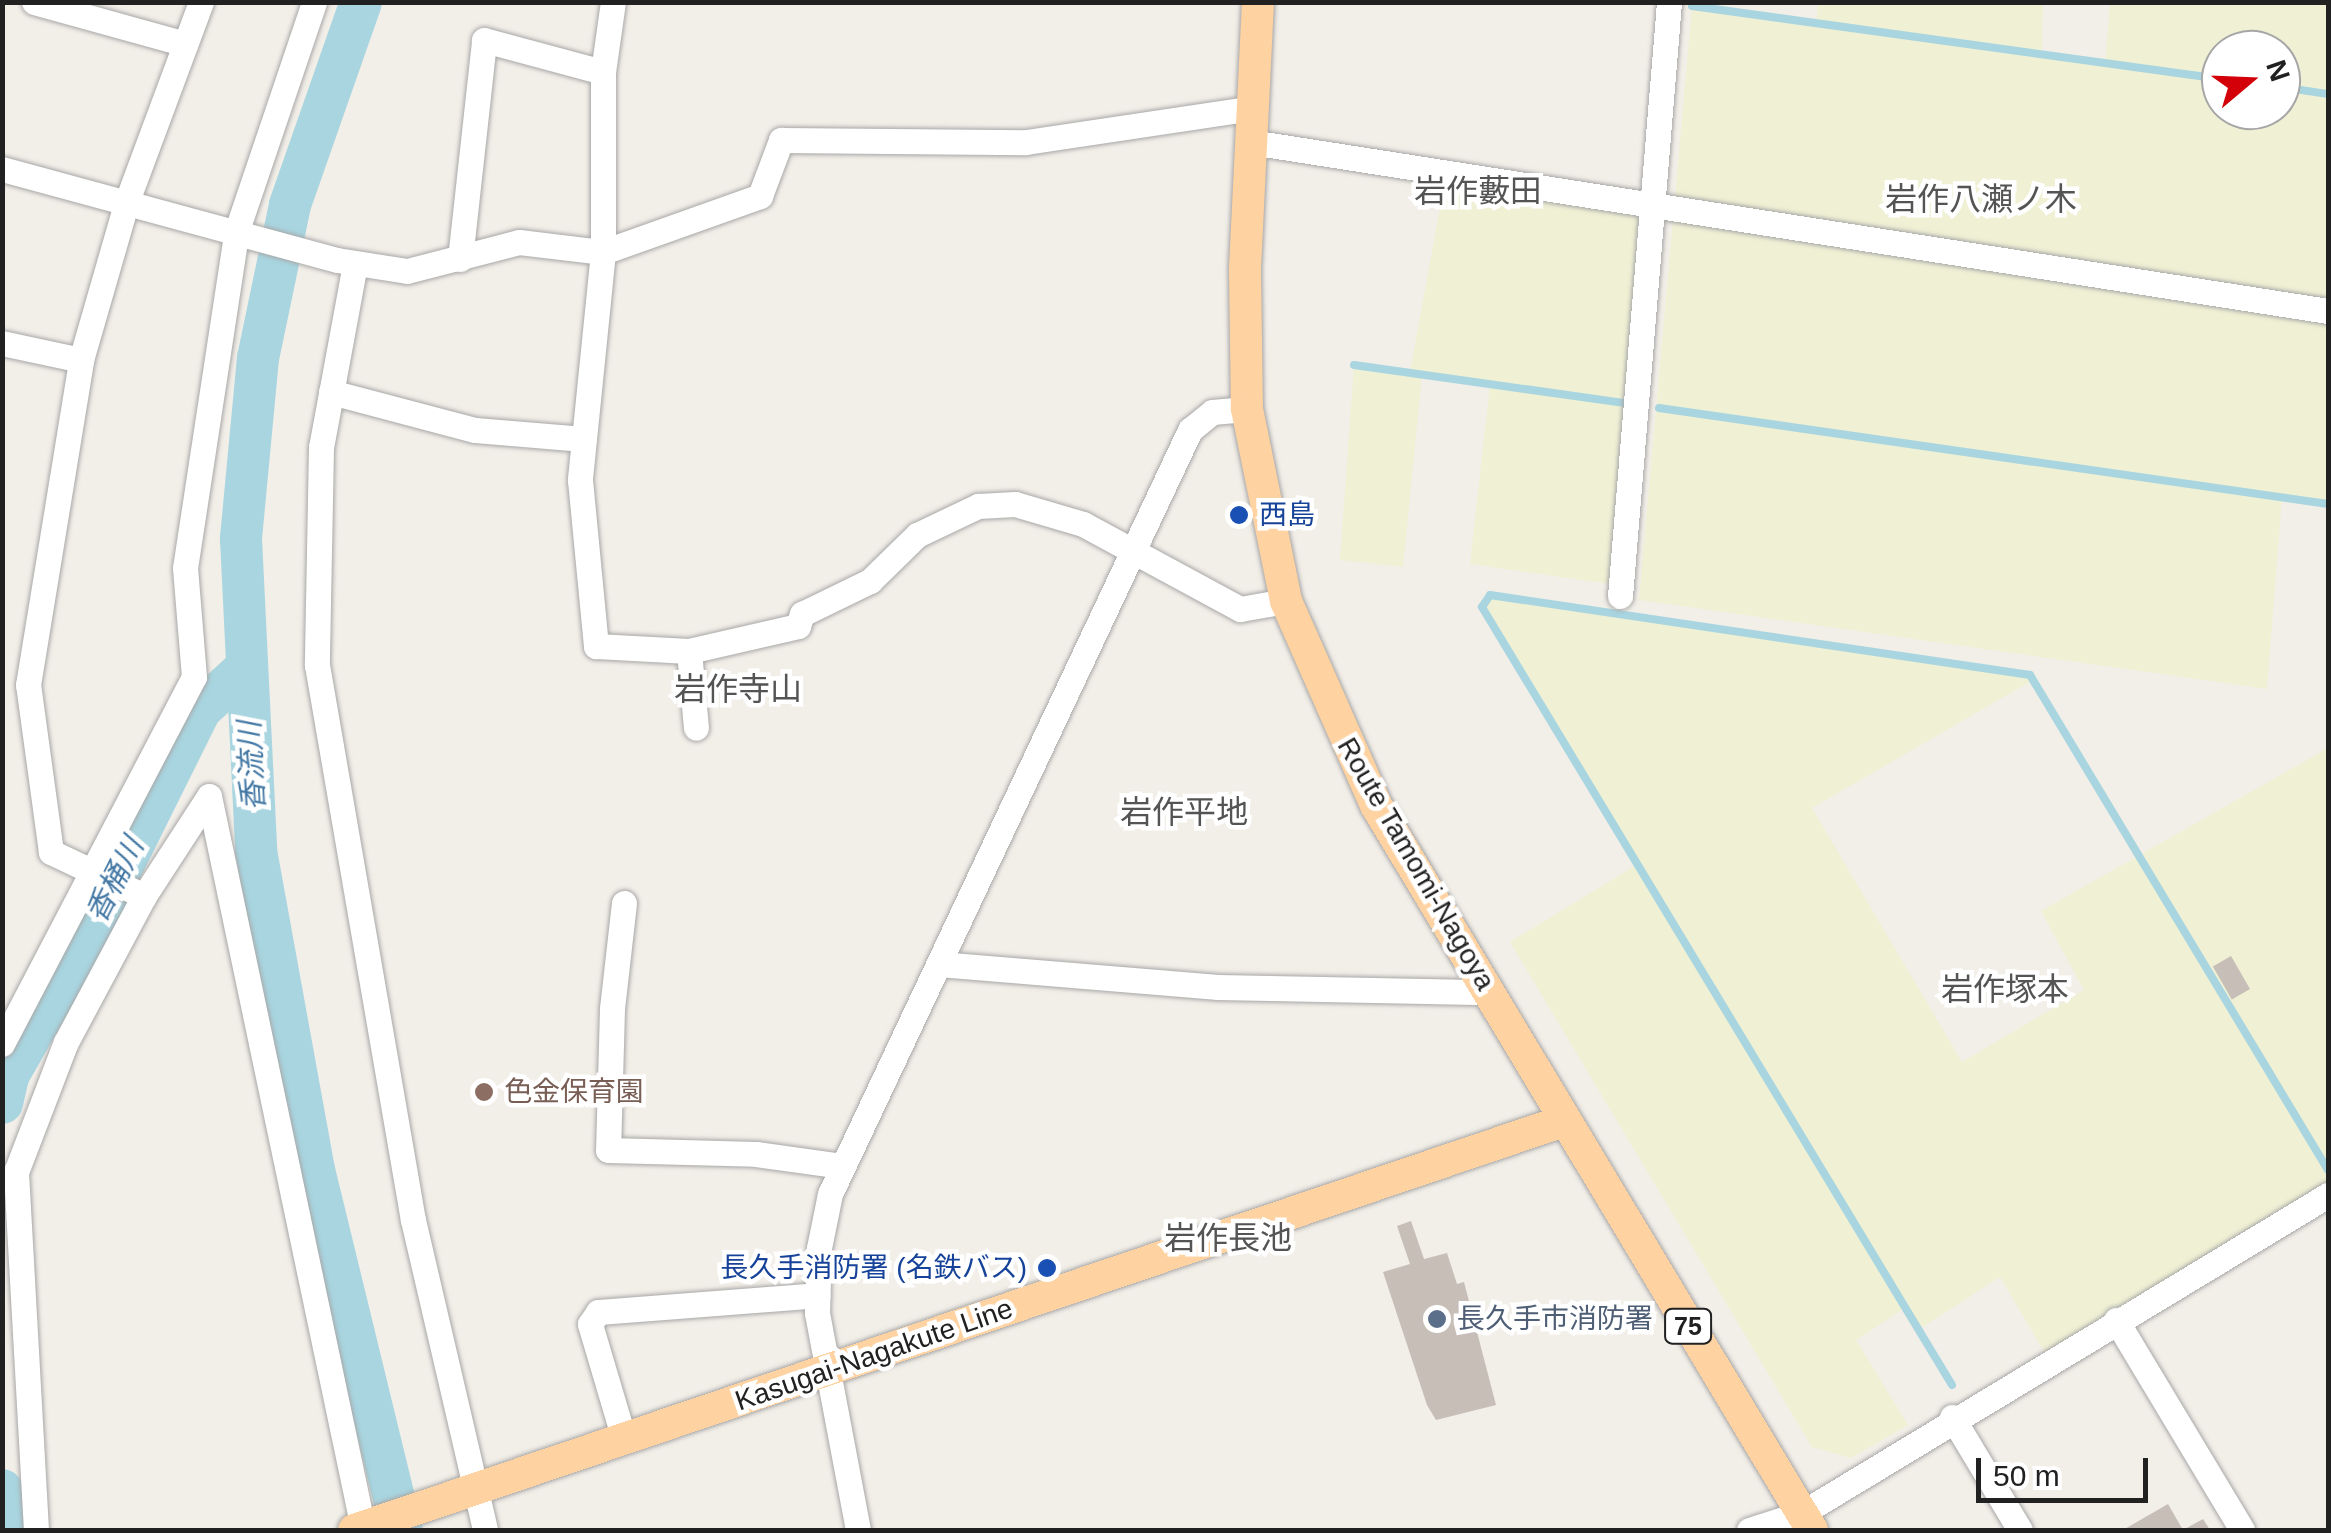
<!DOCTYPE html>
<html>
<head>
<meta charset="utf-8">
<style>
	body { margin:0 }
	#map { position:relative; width:2331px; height:1533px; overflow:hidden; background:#f2eee8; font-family:Helvetica,"Noto Sans JP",sans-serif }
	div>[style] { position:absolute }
	.farmland>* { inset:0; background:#eff0d4 }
	.stream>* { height:8px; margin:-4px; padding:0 4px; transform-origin:4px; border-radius:4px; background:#a8d5e0 }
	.river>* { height:42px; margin:-21px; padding:0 21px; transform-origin:21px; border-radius:21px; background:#a8d5e0 }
	.building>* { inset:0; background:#c7beb7; transform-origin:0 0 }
	.roads { filter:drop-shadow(0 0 2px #a8a8a8) drop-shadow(0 0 2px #a8a8a8) }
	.minor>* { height:25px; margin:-12.5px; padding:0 12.5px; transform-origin:12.5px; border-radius:12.5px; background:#fff }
	.major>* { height:32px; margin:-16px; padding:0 16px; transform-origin:16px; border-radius:16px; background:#fed2a1 }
	.dots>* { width:28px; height:28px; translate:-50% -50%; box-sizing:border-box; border:5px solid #fff; border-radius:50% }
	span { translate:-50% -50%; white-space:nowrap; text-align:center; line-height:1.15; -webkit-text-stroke:9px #fff; paint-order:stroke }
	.shield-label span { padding:2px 8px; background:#fff; border:2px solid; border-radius:8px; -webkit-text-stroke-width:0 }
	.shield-label { font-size:25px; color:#212121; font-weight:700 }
	.transit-label { font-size:28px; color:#164399 }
	.left { translate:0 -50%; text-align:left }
	.right { translate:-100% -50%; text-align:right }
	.street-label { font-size:28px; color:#212121 }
	.education-label { font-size:28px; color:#785e54 }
	.service-label { font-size:28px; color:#4e5e75 }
	.water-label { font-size:30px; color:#4478a4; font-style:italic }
	.quarter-label { font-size:32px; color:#545454 }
	.frame { position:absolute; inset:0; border:5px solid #212121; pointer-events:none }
	.north { position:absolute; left:2201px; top:30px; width:100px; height:100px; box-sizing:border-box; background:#fff; border:2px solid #a6a6a6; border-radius:50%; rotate:71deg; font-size:28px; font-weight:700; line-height:40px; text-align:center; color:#212121 }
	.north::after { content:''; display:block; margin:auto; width:35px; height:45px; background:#d30009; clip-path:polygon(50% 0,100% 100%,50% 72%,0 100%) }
	.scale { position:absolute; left:1976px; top:1458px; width:172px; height:45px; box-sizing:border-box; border:5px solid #212121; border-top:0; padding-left:12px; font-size:30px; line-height:35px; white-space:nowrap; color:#212121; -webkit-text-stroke:8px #fff; paint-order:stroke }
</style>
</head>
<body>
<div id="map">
	<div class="farmland">
		<div style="clip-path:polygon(evenodd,1818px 3px,2043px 3px,2042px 54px,2105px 63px,2110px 3px,2328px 3px,2328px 504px,2282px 498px,2267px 689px,1639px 600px,1692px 6px,1816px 24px,1818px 3px,2221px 50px,2281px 50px,2281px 110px,2221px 110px,2221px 50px)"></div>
		<div style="clip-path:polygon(1445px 180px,1642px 210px,1610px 584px,1470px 564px,1490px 385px,1422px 375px,1403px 567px,1340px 560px,1354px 365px,1410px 372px)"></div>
		<div style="clip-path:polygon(1490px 596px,1912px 654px,2035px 679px,1812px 808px,1962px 1062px,2084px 990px,2041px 911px,2328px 748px,2328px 1195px,2049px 1360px,2000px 1277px,1915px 1332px,1902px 1310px,1856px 1340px,1908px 1425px,1851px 1458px,1812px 1447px,1510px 942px,1636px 865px,1482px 607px)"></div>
	</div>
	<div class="stream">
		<div style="left:1692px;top:6px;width:534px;rotate:7.86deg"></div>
		<div style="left:2281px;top:87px;width:48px;rotate:8.5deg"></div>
		<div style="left:1354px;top:365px;width:272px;rotate:8deg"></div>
		<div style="left:1659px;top:408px;width:676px;rotate:8.17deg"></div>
		<div style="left:1952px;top:1385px;width:909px;rotate:-121.14deg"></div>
		<div style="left:1482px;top:607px;width:14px;rotate:-56deg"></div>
		<div style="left:1490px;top:595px;width:546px;rotate:8.43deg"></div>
		<div style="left:2030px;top:675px;width:578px;rotate:58.95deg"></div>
	</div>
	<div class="river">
		<div style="left:361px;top:2px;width:215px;rotate:109.3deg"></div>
		<div style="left:290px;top:205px;width:156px;rotate:101.8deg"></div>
		<div style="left:258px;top:358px;width:182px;rotate:95.4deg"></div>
		<div style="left:241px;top:539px;width:312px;rotate:87.2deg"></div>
		<div style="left:256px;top:851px;width:324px;rotate:79.7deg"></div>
		<div style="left:314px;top:1170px;width:371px;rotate:76.3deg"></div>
		<div style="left:2px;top:1103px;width:28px;rotate:-77deg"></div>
		<div style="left:8px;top:1076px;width:170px;rotate:-60.4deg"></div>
		<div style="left:92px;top:928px;width:243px;rotate:-63.6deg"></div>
		<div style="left:200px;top:710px;width:62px;rotate:-42.4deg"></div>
		<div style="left:2px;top:1490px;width:40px;rotate:84.3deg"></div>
	</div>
	<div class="building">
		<div style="left:2231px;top:956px;width:38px;height:21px;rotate:60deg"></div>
		<div style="clip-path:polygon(1411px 1221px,1424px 1259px,1447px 1253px,1457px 1284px,1464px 1282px,1496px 1405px,1436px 1420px,1427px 1405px,1383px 1272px,1410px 1264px,1397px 1226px)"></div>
		<div style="clip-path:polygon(2168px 1504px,2183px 1530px,2203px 1519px,2210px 1530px,2123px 1530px)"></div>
	</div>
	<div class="roads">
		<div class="minor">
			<div style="left:34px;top:2px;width:157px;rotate:15.5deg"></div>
			<div style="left:603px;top:72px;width:71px;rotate:-81.9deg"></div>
			<div style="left:1251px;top:142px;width:1090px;rotate:8.92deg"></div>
			<div style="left:2px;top:169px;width:347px;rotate:15.2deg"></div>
			<div style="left:337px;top:260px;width:71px;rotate:8.9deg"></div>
			<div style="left:407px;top:271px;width:116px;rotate:-14.5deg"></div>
			<div style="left:519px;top:242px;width:85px;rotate:6.8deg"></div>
			<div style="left:603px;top:252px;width:167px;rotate:-19.6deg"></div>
			<div style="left:760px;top:196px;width:60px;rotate:-69.4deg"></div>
			<div style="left:781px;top:140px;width:245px;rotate:0.5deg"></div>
			<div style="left:1026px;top:142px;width:230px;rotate:-8.5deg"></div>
			<div style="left:460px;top:259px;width:220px;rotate:-83.7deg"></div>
			<div style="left:484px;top:40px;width:123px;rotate:15.1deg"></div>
			<div style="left:603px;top:72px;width:180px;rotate:90deg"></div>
			<div style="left:603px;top:252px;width:229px;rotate:95.8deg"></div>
			<div style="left:580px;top:480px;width:167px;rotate:84.5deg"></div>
			<div style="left:596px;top:646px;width:93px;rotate:3.1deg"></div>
			<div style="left:689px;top:651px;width:112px;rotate:-12.9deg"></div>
			<div style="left:798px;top:626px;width:13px;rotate:-72deg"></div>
			<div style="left:802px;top:614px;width:76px;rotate:-25.9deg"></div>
			<div style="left:870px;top:581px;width:66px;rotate:-44.4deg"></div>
			<div style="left:917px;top:535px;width:68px;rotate:-25.4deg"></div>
			<div style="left:978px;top:506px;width:37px;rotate:-3deg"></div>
			<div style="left:1015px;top:504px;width:71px;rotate:16.4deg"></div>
			<div style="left:1083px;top:524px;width:179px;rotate:28.4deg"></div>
			<div style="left:1240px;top:609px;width:47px;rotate:-9.9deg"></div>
			<div style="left:355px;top:264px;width:186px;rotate:100.5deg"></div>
			<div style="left:321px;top:447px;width:218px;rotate:91.1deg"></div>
			<div style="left:317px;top:665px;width:563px;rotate:80.19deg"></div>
			<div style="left:413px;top:1220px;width:318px;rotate:76.9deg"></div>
			<div style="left:2px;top:343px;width:81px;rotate:12.1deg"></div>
			<div style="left:331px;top:392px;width:149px;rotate:14.8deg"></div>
			<div style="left:475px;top:430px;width:109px;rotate:4.7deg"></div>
			<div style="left:1620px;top:596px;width:596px;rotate:-85.28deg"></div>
			<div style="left:689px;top:651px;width:77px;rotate:84.8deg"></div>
			<div style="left:209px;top:796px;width:748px;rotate:78.12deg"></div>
			<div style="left:144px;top:896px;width:103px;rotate:-154.7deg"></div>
			<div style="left:51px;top:852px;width:169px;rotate:-97.8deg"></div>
			<div style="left:28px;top:685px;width:329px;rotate:-80.7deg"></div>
			<div style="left:81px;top:360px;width:166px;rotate:-73.9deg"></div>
			<div style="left:127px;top:201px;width:212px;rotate:-69.6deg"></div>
			<div style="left:624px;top:903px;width:107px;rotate:96.5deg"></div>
			<div style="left:612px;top:1009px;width:141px;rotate:91.6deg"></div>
			<div style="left:608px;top:1150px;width:148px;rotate:1.5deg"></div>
			<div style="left:756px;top:1154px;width:86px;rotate:8deg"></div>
			<div style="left:939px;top:964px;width:280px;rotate:4.7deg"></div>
			<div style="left:1218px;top:987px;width:272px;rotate:1.1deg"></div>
			<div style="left:2px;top:1044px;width:414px;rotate:-62.4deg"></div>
			<div style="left:194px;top:677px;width:109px;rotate:-94.7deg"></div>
			<div style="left:185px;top:568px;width:339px;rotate:-81.3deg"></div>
			<div style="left:236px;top:233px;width:244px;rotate:-71.3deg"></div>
			<div style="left:2116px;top:1320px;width:245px;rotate:59deg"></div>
			<div style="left:1952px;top:1417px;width:132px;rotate:59deg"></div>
			<div style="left:624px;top:1439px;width:120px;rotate:-106.5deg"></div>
			<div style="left:590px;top:1324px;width:14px;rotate:-56deg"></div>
			<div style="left:598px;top:1312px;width:220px;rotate:-4.4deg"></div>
			<div style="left:36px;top:1530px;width:359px;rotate:-93.2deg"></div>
			<div style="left:16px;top:1172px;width:139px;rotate:-69deg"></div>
			<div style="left:66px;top:1042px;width:166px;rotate:-61.9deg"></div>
			<div style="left:144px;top:896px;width:119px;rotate:-57deg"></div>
			<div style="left:858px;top:1530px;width:221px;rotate:-100.7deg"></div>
			<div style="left:817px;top:1313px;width:65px;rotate:-88.2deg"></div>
			<div style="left:819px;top:1248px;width:55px;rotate:-78.5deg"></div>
			<div style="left:830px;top:1194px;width:845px;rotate:-64.77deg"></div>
			<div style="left:1190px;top:430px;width:28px;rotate:-39deg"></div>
			<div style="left:1212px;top:412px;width:35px;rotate:-5deg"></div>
			<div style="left:1749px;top:1530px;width:56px;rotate:-17.8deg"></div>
			<div style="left:1802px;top:1513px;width:615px;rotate:-31.16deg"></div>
		</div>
		<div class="major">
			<div style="left:1258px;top:2px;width:268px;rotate:92.8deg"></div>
			<div style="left:1245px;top:270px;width:139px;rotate:89.2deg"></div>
			<div style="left:1247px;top:409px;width:196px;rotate:78.5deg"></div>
			<div style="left:1286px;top:601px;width:223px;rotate:66.2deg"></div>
			<div style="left:1376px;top:805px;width:846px;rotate:58.98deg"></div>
			<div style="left:354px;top:1530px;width:1277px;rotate:-18.68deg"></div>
		</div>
	</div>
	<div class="dots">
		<div style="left:1239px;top:515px;background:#1a4fb4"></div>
		<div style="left:484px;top:1092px;background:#8d6e63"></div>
		<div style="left:1047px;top:1268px;background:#1a4fb4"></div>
		<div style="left:1437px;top:1319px;background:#5c6f8a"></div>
	</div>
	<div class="shield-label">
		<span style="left:1688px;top:1326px">75</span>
	</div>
	<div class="transit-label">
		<span class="left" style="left:1259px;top:515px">西島</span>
		<span class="right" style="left:1027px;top:1268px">長久手消防署 (名鉄バス)</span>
	</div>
	<div class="street-label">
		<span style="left:1416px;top:864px;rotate:60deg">Route Tamomi-Nagoya</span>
		<span style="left:874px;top:1355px;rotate:-19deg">Kasugai-Nagakute Line</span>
	</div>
	<div class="education-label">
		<span class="left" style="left:504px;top:1092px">色金保育園</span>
	</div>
	<div class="service-label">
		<span class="left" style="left:1457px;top:1319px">長久手市消防署</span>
	</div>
	<div class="water-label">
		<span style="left:252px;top:766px;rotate:-93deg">香流川</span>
		<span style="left:115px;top:880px;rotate:-63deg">香桶川</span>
	</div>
	<div class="quarter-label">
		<span style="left:1478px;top:191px">岩作藪田</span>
		<span style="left:1981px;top:199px">岩作八瀬ノ木</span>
		<span style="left:738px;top:689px">岩作寺山</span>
		<span style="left:1184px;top:812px">岩作平地</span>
		<span style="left:2005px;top:989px">岩作塚本</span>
		<span style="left:1228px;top:1238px">岩作長池</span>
	</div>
	<div class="frame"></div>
	<div class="north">N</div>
	<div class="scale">50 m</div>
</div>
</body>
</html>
